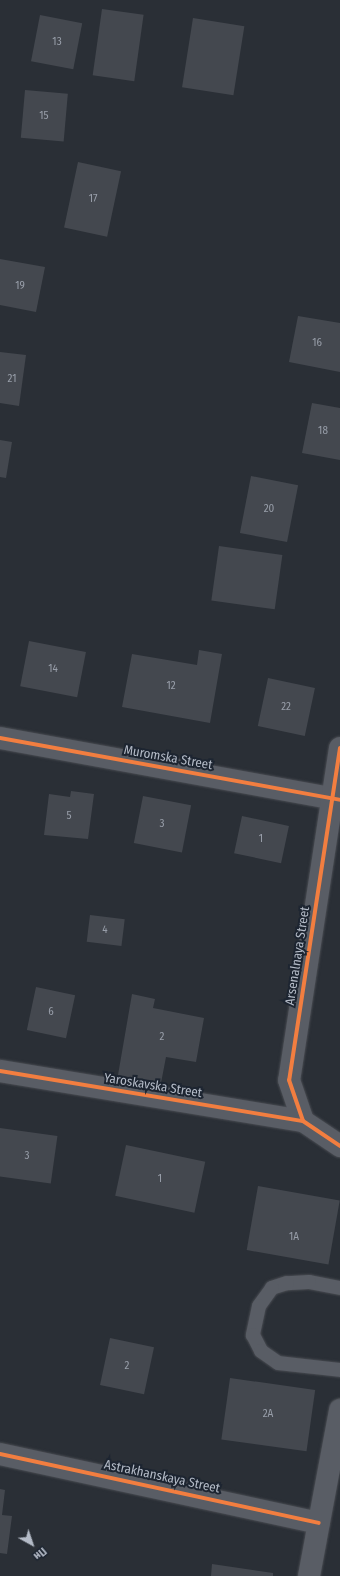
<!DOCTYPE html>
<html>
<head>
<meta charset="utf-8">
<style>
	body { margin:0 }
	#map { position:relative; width:340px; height:1576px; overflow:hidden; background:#2a2f36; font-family:"Fira Sans Condensed",sans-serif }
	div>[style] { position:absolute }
	.building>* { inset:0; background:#44484f; transform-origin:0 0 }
	.roads { filter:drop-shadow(0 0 1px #484b51) drop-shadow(0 0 1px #484b51) }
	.lane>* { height:14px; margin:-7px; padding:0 7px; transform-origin:7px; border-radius:7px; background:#595d65 }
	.street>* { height:22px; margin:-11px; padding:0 11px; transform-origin:11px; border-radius:11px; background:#595d65 }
	.cycleway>* { height:4px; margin:-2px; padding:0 2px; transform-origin:2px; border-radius:2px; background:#f27e40 }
	span { translate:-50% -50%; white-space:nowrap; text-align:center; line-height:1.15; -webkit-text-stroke:4px #1d2531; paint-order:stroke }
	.number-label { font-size:11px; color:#989ea9 }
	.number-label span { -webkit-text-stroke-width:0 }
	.street-label { font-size:13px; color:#b4bbc7 }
	.north { position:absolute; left:12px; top:1524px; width:40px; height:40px; -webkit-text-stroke:3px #1d2531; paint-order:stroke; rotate:140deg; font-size:11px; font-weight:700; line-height:16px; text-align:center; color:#b4bbc7 }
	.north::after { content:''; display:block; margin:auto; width:14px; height:18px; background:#b4bbc7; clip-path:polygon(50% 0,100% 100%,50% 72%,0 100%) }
</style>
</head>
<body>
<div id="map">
	<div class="building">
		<div style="left:102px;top:9px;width:42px;height:67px;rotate:8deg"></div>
		<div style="left:40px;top:15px;width:43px;height:47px;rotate:11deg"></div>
		<div style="left:193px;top:18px;width:52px;height:70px;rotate:9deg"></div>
		<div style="left:25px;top:90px;width:43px;height:48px;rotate:5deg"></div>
		<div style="left:78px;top:162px;width:44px;height:67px;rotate:12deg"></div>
		<div style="clip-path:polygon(0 259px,45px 267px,36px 312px,0 305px)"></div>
		<div style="clip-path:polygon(298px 316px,340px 323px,340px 372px,289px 362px)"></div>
		<div style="clip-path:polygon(0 352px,26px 355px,19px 406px,0 403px)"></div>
		<div style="clip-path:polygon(312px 403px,340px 408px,340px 460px,302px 453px)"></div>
		<div style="clip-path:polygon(0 440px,12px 442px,6px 478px,0 477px)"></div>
		<div style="left:251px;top:476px;width:48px;height:58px;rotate:11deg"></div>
		<div style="left:219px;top:546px;width:64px;height:55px;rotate:8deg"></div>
		<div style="left:29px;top:641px;width:58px;height:46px;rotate:11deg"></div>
		<div style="clip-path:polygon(199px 650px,222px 654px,210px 723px,122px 707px,132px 654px,197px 665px)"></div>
		<div style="left:268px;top:678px;width:48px;height:49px;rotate:12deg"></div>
		<div style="clip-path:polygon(71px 791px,94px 794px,88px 839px,44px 835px,49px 794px,70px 797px)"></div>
		<div style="left:143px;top:796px;width:49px;height:48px;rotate:11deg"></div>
		<div style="left:242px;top:816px;width:48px;height:38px;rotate:12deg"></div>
		<div style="left:90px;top:915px;width:35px;height:27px;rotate:7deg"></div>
		<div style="left:36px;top:987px;width:40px;height:44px;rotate:12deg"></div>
		<div style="clip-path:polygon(132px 994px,155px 999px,153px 1008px,204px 1018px,196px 1062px,166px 1057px,161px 1083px,118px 1075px)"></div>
		<div style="left:0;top:1128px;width:58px;height:48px;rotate:8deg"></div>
		<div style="left:126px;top:1145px;width:81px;height:52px;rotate:12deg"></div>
		<div style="left:258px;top:1186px;width:83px;height:65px;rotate:10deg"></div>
		<div style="left:110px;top:1338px;width:45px;height:48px;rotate:12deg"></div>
		<div style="left:230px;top:1378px;width:86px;height:62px;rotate:8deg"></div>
		<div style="clip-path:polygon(0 1489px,5px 1490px,2px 1515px,12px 1516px,7px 1554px,0 1553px)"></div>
		<div style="clip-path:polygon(212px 1564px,273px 1573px,273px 1576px,211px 1576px)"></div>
	</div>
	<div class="roads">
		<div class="lane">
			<div style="left:340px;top:1288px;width:32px;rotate:-169deg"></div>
			<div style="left:309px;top:1282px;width:22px;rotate:177deg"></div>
			<div style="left:287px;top:1283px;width:16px;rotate:162deg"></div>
			<div style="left:272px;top:1288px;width:22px;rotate:126deg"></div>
			<div style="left:259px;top:1306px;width:30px;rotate:102deg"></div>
			<div style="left:253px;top:1335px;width:18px;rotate:63deg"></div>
			<div style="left:261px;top:1351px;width:21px;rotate:35deg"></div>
			<div style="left:278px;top:1363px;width:62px;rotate:6.4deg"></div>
		</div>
		<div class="street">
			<div style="left:0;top:738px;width:346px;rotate:10.3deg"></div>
			<div style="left:340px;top:748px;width:336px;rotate:98.7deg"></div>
			<div style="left:289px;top:1080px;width:43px;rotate:71.1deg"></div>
			<div style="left:303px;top:1121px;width:45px;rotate:34deg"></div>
			<div style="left:0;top:1071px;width:307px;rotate:9.4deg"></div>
			<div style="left:0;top:1454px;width:326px;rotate:12.2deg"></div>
			<div style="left:309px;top:1576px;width:169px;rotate:-79.4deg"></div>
		</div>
	</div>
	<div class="cycleway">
		<div style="left:0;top:738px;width:346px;rotate:10.3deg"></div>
		<div style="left:340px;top:748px;width:336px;rotate:98.7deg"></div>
		<div style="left:289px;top:1080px;width:43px;rotate:71.1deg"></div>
		<div style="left:303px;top:1121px;width:45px;rotate:34deg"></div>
		<div style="left:0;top:1071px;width:307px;rotate:9.4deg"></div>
		<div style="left:0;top:1454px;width:326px;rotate:12.2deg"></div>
	</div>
	<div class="number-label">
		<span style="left:57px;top:42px">13</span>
		<span style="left:44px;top:116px">15</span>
		<span style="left:93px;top:199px">17</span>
		<span style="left:20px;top:286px">19</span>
		<span style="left:317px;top:343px">16</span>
		<span style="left:12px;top:379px">21</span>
		<span style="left:323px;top:431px">18</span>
		<span style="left:269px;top:509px">20</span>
		<span style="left:53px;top:669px">14</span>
		<span style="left:171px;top:686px">12</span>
		<span style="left:286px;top:707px">22</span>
		<span style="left:69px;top:816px">5</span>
		<span style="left:162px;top:824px">3</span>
		<span style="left:261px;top:839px">1</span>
		<span style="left:105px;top:930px">4</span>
		<span style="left:51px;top:1012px">6</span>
		<span style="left:162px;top:1037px">2</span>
		<span style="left:27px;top:1156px">3</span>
		<span style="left:160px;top:1179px">1</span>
		<span style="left:294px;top:1237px">1А</span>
		<span style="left:127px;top:1366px">2</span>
		<span style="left:268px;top:1414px">2А</span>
	</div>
	<div class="street-label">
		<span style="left:168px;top:758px;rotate:10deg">Muromska Street</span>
		<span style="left:298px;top:956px;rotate:-81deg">Arsenalnaya Street</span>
		<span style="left:153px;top:1086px;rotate:9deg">Yaroskavska Street</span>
		<span style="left:162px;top:1477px;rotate:12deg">Astrakhanskaya Street</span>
	</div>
	<div class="north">Пн</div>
</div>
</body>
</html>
